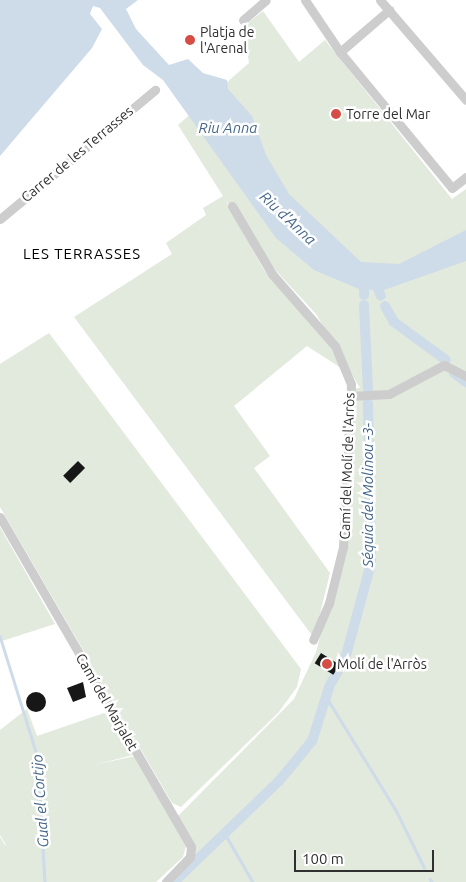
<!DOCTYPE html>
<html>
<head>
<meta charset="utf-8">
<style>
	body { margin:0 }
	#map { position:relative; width:466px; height:882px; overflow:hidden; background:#fff; font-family:Ubuntu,sans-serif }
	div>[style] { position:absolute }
	.green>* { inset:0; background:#e2e9dd }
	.water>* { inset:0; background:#cedbe9 }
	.stream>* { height:2.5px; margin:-1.25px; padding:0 1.25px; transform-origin:1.25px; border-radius:1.25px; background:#cedbe9 }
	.canal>* { height:10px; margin:-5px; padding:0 5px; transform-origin:5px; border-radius:5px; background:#cedbe9 }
	.building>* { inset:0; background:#171717; transform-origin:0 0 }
	.round { border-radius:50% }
	.minor>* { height:9px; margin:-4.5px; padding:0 4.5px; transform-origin:4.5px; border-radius:4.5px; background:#cdcdcd }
	.dots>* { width:14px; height:14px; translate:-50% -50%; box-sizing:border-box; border:2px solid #fff; border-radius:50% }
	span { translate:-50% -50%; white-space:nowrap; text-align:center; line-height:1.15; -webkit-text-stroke:5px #fff; paint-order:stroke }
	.poi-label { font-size:14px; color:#303030 }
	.left { translate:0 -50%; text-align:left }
	.street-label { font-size:14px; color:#303030 }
	.water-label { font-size:15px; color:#45678b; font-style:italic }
	.neighbourhood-label { font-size:15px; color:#000; letter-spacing:1px }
	.scale { position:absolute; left:294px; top:850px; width:140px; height:22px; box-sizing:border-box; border:2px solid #303030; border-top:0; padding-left:6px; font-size:15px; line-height:18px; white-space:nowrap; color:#303030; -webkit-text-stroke:4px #fff; paint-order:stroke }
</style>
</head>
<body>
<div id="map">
	<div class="green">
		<div style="clip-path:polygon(263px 11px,299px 62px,325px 40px,452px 199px,466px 189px,466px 882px,167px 882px,192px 858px,177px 817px,294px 699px,316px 652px,344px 548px,352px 388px,360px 388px,316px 314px,267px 261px,225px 200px,264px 270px,321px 328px,341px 368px,307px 346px,234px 406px,270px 456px,254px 468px,330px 573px,314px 638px,74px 317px,172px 254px,166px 243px,206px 215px,203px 208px,223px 196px,178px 125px,249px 63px,245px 37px,249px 22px)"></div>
		<div style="clip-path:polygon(49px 333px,301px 669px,297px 687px,278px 713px,181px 807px,172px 803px,0 507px,0 364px)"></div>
		<div style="clip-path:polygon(0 527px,55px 624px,2px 641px,0 639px)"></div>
		<div style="clip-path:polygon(27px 709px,37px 736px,107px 712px,133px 755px,94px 765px,135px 756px,186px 846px,183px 857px,156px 882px,0 882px,0 837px,5px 845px,6px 845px,0 835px,0 730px)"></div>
	</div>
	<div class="water">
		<div style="clip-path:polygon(0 0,138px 0,126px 9px,136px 29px,169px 65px,188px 59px,203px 73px,227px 80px,228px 89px,252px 116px,266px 155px,289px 194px,361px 262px,399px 264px,466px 230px,466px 261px,384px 290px,359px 289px,314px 270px,276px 238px,163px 80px,143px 65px,100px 8px,93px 6px,90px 14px,102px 29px,92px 48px,0 156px)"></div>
	</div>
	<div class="stream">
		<div style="left:0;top:636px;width:128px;rotate:72.7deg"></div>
		<div style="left:38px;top:758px;width:124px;rotate:86.8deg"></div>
		<div style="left:327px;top:698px;width:132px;rotate:58.4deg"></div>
		<div style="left:396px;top:810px;width:64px;rotate:63.8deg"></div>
		<div style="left:224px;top:832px;width:58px;rotate:59.9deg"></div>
		<div style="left:430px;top:879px;width:4px;rotate:56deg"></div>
	</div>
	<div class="canal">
		<div style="left:364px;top:277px;width:18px;rotate:90deg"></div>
		<div style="left:374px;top:279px;width:18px;rotate:68deg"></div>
		<div style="left:364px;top:305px;width:84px;rotate:87.3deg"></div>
		<div style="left:385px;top:306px;width:18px;rotate:61deg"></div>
		<div style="left:394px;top:322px;width:64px;rotate:36.2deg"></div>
		<div style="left:454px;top:373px;width:15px;rotate:37deg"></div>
		<div style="left:174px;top:882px;width:146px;rotate:-43.9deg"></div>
		<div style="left:279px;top:781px;width:52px;rotate:-50.5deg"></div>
		<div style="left:312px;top:741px;width:59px;rotate:-72.2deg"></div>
		<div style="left:330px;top:685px;width:30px;rotate:-60deg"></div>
		<div style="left:345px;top:659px;width:99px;rotate:-74.8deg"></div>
		<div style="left:371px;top:563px;width:160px;rotate:-91.1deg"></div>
	</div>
	<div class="building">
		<div style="left:332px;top:110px;width:8px;height:8px"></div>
		<div style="left:78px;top:461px;width:10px;height:21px;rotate:45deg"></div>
		<div style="left:321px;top:653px;width:22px;height:12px;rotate:32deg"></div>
		<div style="clip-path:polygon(83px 682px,86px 697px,73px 702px,67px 688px)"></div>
		<div class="round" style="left:26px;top:692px;width:20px;height:20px"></div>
	</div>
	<div class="minor">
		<div style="left:305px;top:0;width:63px;rotate:56.1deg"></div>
		<div style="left:340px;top:52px;width:176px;rotate:50.5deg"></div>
		<div style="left:452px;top:188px;width:18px;rotate:-38deg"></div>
		<div style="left:380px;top:0;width:132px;rotate:49.3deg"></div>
		<div style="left:243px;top:20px;width:30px;rotate:-41deg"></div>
		<div style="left:340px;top:52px;width:65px;rotate:-40.6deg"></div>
		<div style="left:232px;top:206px;width:79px;rotate:59.5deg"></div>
		<div style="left:272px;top:274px;width:96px;rotate:48.8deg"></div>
		<div style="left:335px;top:346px;width:41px;rotate:67.2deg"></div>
		<div style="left:351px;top:384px;width:163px;rotate:92.8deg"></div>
		<div style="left:343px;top:547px;width:58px;rotate:104deg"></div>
		<div style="left:329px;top:603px;width:40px;rotate:113.4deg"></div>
		<div style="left:0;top:219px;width:202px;rotate:-39.8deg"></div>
		<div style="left:350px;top:396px;width:39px;rotate:-3deg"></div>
		<div style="left:389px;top:394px;width:62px;rotate:-27.8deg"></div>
		<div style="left:444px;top:365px;width:25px;rotate:27deg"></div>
		<div style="left:0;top:517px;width:381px;rotate:59.9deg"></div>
		<div style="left:191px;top:847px;width:10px;rotate:96deg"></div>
		<div style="left:190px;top:857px;width:35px;rotate:134deg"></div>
	</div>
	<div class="dots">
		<div style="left:190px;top:40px;background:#d54d45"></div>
		<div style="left:336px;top:114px;background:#d54d45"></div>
		<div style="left:327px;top:664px;background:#d54d45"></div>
	</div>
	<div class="poi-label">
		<span class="left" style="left:200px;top:40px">Platja de<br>l'Arenal</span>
		<span class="left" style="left:346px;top:114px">Torre del Mar</span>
		<span class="left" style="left:337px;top:664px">Molí de l'Arròs</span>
	</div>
	<div class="street-label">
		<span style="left:77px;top:154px;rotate:-40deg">Carrer de les Terrasses</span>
		<span style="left:347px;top:466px;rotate:-88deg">Camí del Molí de l'Arròs</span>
		<span style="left:107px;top:702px;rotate:60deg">Camí del Marjalet</span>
	</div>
	<div class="water-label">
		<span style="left:228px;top:128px">Riu Anna</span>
		<span style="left:288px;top:218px;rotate:43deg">Riu d'Anna</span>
		<span style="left:368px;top:495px;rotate:-90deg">Séquia del Molinou -3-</span>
		<span style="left:40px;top:801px;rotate:-94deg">Gual el Cortijo</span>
	</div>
	<div class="neighbourhood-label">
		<span style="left:82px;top:254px">LES TERRASSES</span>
	</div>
	<div class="scale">100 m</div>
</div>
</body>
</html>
